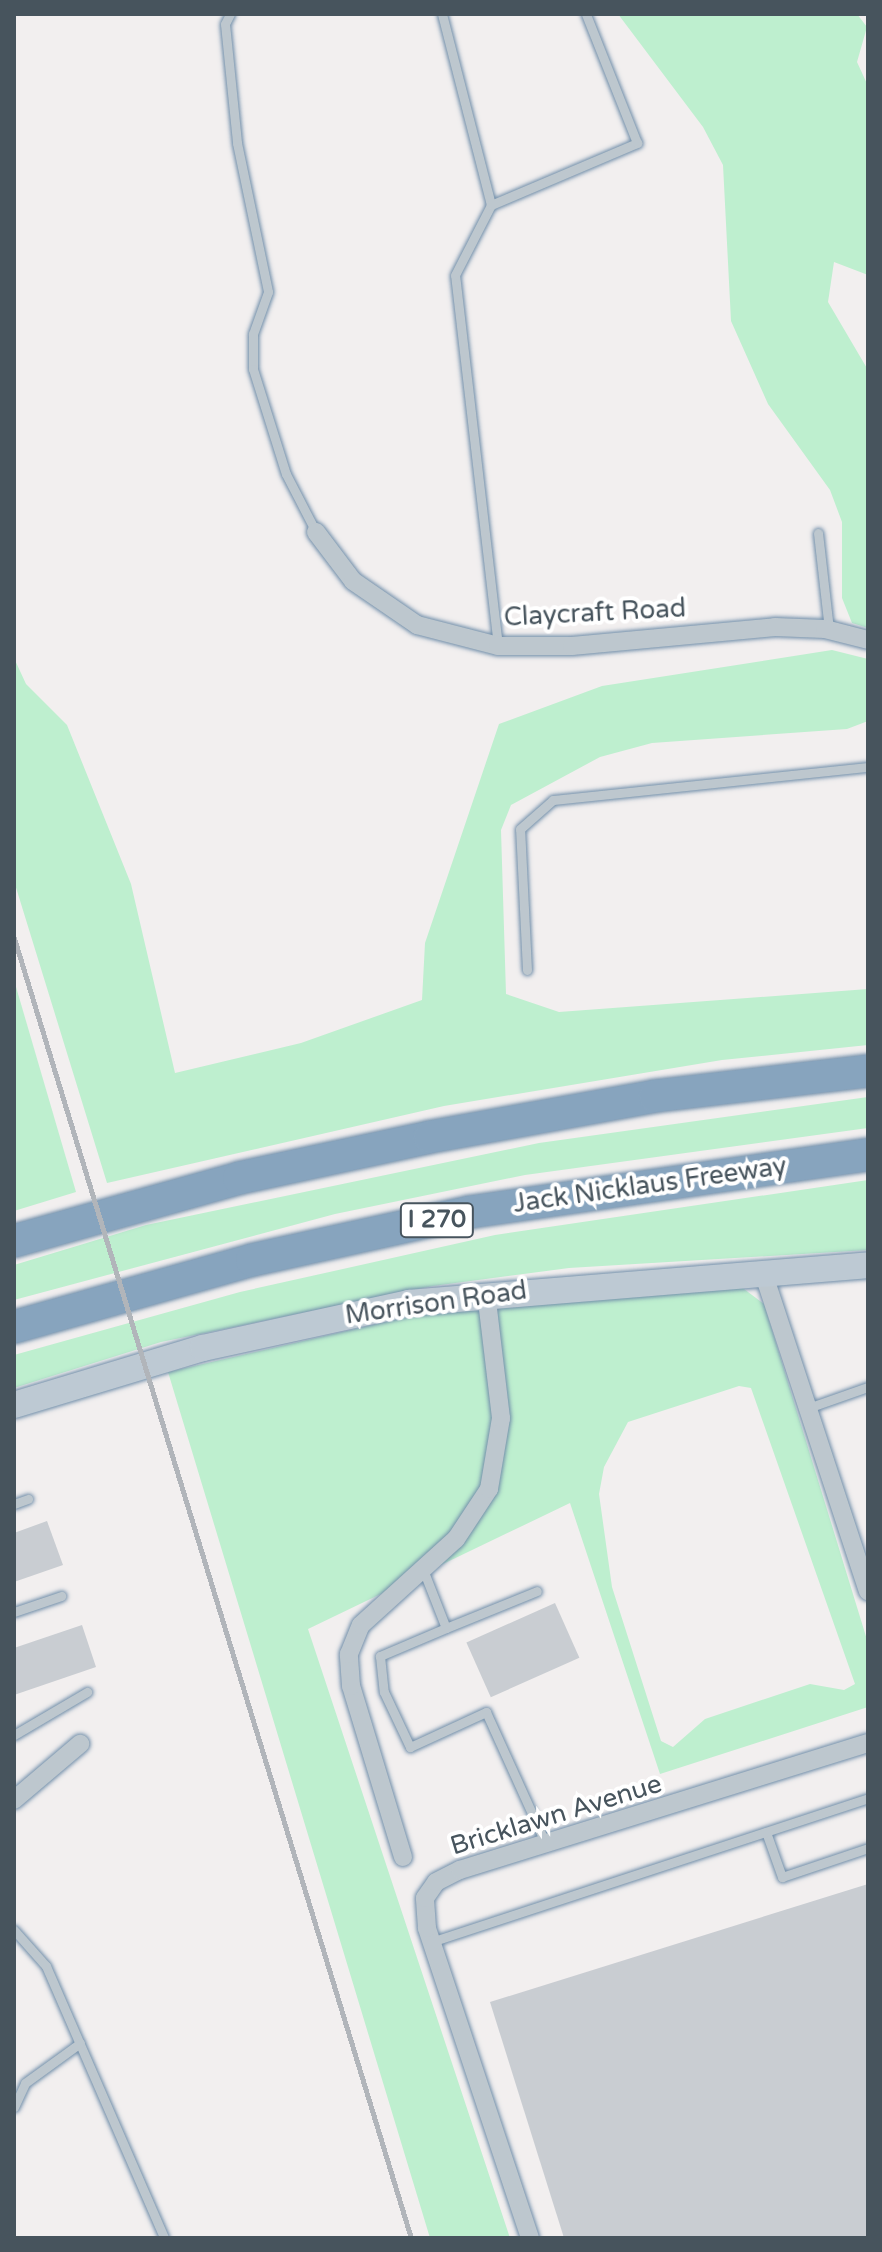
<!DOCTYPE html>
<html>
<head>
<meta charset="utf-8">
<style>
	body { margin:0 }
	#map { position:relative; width:882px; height:2252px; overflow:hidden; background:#f2efef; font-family:"Varela Round",sans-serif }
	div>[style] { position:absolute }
	.green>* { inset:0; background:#beefcf }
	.building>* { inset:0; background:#c9cdd2; transform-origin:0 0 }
	.roads { filter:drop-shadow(0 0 2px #728faa) drop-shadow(0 0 2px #728faa) }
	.lane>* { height:9px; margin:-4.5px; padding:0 4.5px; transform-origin:4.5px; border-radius:4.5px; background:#bdc7ce }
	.street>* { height:18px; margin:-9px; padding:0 9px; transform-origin:9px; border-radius:9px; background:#bdc7ce }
	.secondary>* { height:26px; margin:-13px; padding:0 13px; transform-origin:13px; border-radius:13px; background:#bdc9d3 }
	.highway>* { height:32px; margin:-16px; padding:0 16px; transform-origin:16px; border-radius:16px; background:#87a4be }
	.rail>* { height:5px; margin:-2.5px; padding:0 2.5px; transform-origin:2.5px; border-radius:2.5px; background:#b1b5ba }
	span { translate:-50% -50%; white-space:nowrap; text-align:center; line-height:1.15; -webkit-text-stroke:8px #fff; paint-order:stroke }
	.shield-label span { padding:2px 6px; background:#fff; border:2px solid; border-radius:6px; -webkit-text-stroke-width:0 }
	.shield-label { font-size:24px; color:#47545d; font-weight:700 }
	.street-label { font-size:26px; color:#47545d }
	.frame { position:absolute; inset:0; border:16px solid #47545d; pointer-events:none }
</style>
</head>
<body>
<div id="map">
	<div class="green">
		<div style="clip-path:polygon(618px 14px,857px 14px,867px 27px,857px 62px,868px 86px,868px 275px,834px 262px,828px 302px,868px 370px,868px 628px,852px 623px,842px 598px,842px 522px,830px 490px,768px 404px,731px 321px,723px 165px,703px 127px)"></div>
		<div style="clip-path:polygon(832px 650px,868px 659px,868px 721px,847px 729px,652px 743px,600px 757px,511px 805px,501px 830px,506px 994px,559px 1012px,868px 989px,868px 1045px,722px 1060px,444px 1106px,107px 1183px,14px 881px,14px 658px,26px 684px,67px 725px,131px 884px,175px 1073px,301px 1043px,422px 1000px,425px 943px,499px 724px,602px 686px)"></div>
		<div style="clip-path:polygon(14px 980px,76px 1192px,14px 1211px)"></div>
		<div style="clip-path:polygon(868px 1097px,868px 1128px,525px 1175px,335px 1214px,14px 1300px,14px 1265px,146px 1225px,539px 1143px)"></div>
		<div style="clip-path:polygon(868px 1180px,868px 1250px,569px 1268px,433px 1286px,161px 1342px,14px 1388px,14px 1355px,240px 1292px,495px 1235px)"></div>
		<div style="clip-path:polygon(evenodd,740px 1286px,764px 1304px,868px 1643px,868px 1707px,660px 1774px,570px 1503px,308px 1629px,510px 2238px,430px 2238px,168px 1372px,433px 1311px,740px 1286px,739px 1386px,751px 1388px,855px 1684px,844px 1690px,810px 1684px,705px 1719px,673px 1747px,661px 1741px,612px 1587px,599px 1494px,604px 1467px,628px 1422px,739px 1386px)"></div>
	</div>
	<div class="building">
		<div style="clip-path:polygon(47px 1521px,63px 1565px,14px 1582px,14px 1533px)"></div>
		<div style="left:555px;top:1603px;width:60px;height:97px;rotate:66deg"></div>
		<div style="clip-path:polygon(82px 1625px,96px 1667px,14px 1695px,14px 1648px)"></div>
		<div style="clip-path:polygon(868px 1884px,868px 2238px,564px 2238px,490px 2002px)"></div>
	</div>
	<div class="roads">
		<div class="lane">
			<div style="left:230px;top:14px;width:11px;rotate:117deg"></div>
			<div style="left:225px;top:24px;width:120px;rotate:84.2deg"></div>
			<div style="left:237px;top:143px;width:152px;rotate:78.2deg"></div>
			<div style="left:268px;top:292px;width:45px;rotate:109.7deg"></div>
			<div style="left:253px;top:334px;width:35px;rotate:90deg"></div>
			<div style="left:253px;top:369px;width:110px;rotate:72.6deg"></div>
			<div style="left:286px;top:474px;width:65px;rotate:62.7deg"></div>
			<div style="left:442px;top:14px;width:197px;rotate:75.6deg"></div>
			<div style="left:818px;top:533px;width:98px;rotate:83.5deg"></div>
			<div style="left:498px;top:646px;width:373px;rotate:-96.6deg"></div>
			<div style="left:455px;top:275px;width:79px;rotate:-62.8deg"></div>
			<div style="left:491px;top:205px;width:159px;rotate:-23deg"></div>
			<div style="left:637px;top:143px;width:139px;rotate:-111.6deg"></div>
			<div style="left:527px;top:970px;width:141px;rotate:-92.8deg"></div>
			<div style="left:520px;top:829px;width:44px;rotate:-41.3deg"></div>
			<div style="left:553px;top:800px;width:317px;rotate:-6deg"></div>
			<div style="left:808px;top:1408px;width:64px;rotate:-19.3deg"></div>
			<div style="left:14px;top:1504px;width:15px;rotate:-20deg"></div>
			<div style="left:424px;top:1572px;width:60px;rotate:68.6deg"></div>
			<div style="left:446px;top:1628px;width:98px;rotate:-22.1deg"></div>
			<div style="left:14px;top:1612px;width:50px;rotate:-18.8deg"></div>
			<div style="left:446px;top:1628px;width:72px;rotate:157deg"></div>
			<div style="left:380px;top:1656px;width:36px;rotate:84deg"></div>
			<div style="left:384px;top:1692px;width:61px;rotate:64.7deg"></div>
			<div style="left:410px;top:1747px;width:84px;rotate:-24.7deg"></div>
			<div style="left:486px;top:1712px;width:145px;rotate:65.6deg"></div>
			<div style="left:14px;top:1735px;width:85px;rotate:-30.5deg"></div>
			<div style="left:766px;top:1832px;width:48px;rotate:70.4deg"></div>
			<div style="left:782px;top:1877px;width:91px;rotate:-18.6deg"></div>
			<div style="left:14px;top:1930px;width:48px;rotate:48.4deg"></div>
			<div style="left:46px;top:1966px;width:296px;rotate:66.5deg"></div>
			<div style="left:431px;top:1942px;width:460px;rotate:-18.2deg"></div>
			<div style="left:14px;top:2107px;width:26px;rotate:-65deg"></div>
			<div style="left:25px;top:2083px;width:68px;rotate:-36deg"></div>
		</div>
		<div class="street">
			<div style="left:316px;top:532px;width:61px;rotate:52.9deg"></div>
			<div style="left:353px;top:581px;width:78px;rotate:34.5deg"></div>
			<div style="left:417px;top:625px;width:84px;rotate:14.5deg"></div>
			<div style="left:498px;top:646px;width:74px"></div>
			<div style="left:572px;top:646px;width:204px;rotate:-5.3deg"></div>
			<div style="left:775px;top:627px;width:50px;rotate:2.3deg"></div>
			<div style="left:825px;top:629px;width:44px;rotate:14.3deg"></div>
			<div style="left:763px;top:1272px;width:336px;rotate:71.8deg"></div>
			<div style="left:14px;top:1800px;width:87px;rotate:-40.3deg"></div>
			<div style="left:403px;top:1857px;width:179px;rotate:-106.9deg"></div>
			<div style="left:351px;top:1686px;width:32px;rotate:-94deg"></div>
			<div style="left:349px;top:1654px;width:31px;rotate:-68deg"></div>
			<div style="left:361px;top:1625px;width:128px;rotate:-42.2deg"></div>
			<div style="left:456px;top:1539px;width:60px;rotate:-56.6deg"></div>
			<div style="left:489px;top:1489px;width:72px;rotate:-80.4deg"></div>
			<div style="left:501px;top:1418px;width:126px;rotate:-96.8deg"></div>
			<div style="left:530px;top:2238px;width:327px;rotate:-108.4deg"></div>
			<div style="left:427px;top:1928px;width:30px;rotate:-94deg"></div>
			<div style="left:425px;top:1898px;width:19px;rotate:-55deg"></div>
			<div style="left:436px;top:1882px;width:27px;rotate:-27deg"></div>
			<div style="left:460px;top:1870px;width:427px;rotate:-17.3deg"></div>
		</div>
		<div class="secondary">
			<div style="left:14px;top:1405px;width:197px;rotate:-16.8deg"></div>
			<div style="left:203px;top:1348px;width:211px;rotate:-12.3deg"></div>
			<div style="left:409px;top:1303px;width:461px;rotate:-4.7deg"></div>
		</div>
		<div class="highway">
			<div style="left:14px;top:1241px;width:234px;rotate:-15.6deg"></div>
			<div style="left:239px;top:1178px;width:195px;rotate:-12.1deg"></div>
			<div style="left:430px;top:1137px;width:229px;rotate:-10.3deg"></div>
			<div style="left:655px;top:1096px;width:214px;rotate:-6.7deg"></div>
			<div style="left:14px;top:1327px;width:247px;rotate:-15.7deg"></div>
			<div style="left:252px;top:1260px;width:223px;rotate:-12.4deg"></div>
			<div style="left:470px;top:1212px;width:402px;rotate:-8.2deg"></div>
		</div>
	</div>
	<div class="rail">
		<div style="left:14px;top:938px;width:1359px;rotate:73.02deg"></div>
	</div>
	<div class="shield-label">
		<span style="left:437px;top:1220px">I 270</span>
	</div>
	<div class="street-label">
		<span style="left:595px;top:613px;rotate:-3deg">Claycraft Road</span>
		<span style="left:650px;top:1185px;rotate:-8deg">Jack Nicklaus Freeway</span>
		<span style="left:436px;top:1303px;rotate:-8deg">Morrison Road</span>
		<span style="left:556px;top:1815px;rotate:-17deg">Bricklawn Avenue</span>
	</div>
	<div class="frame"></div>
</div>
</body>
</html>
